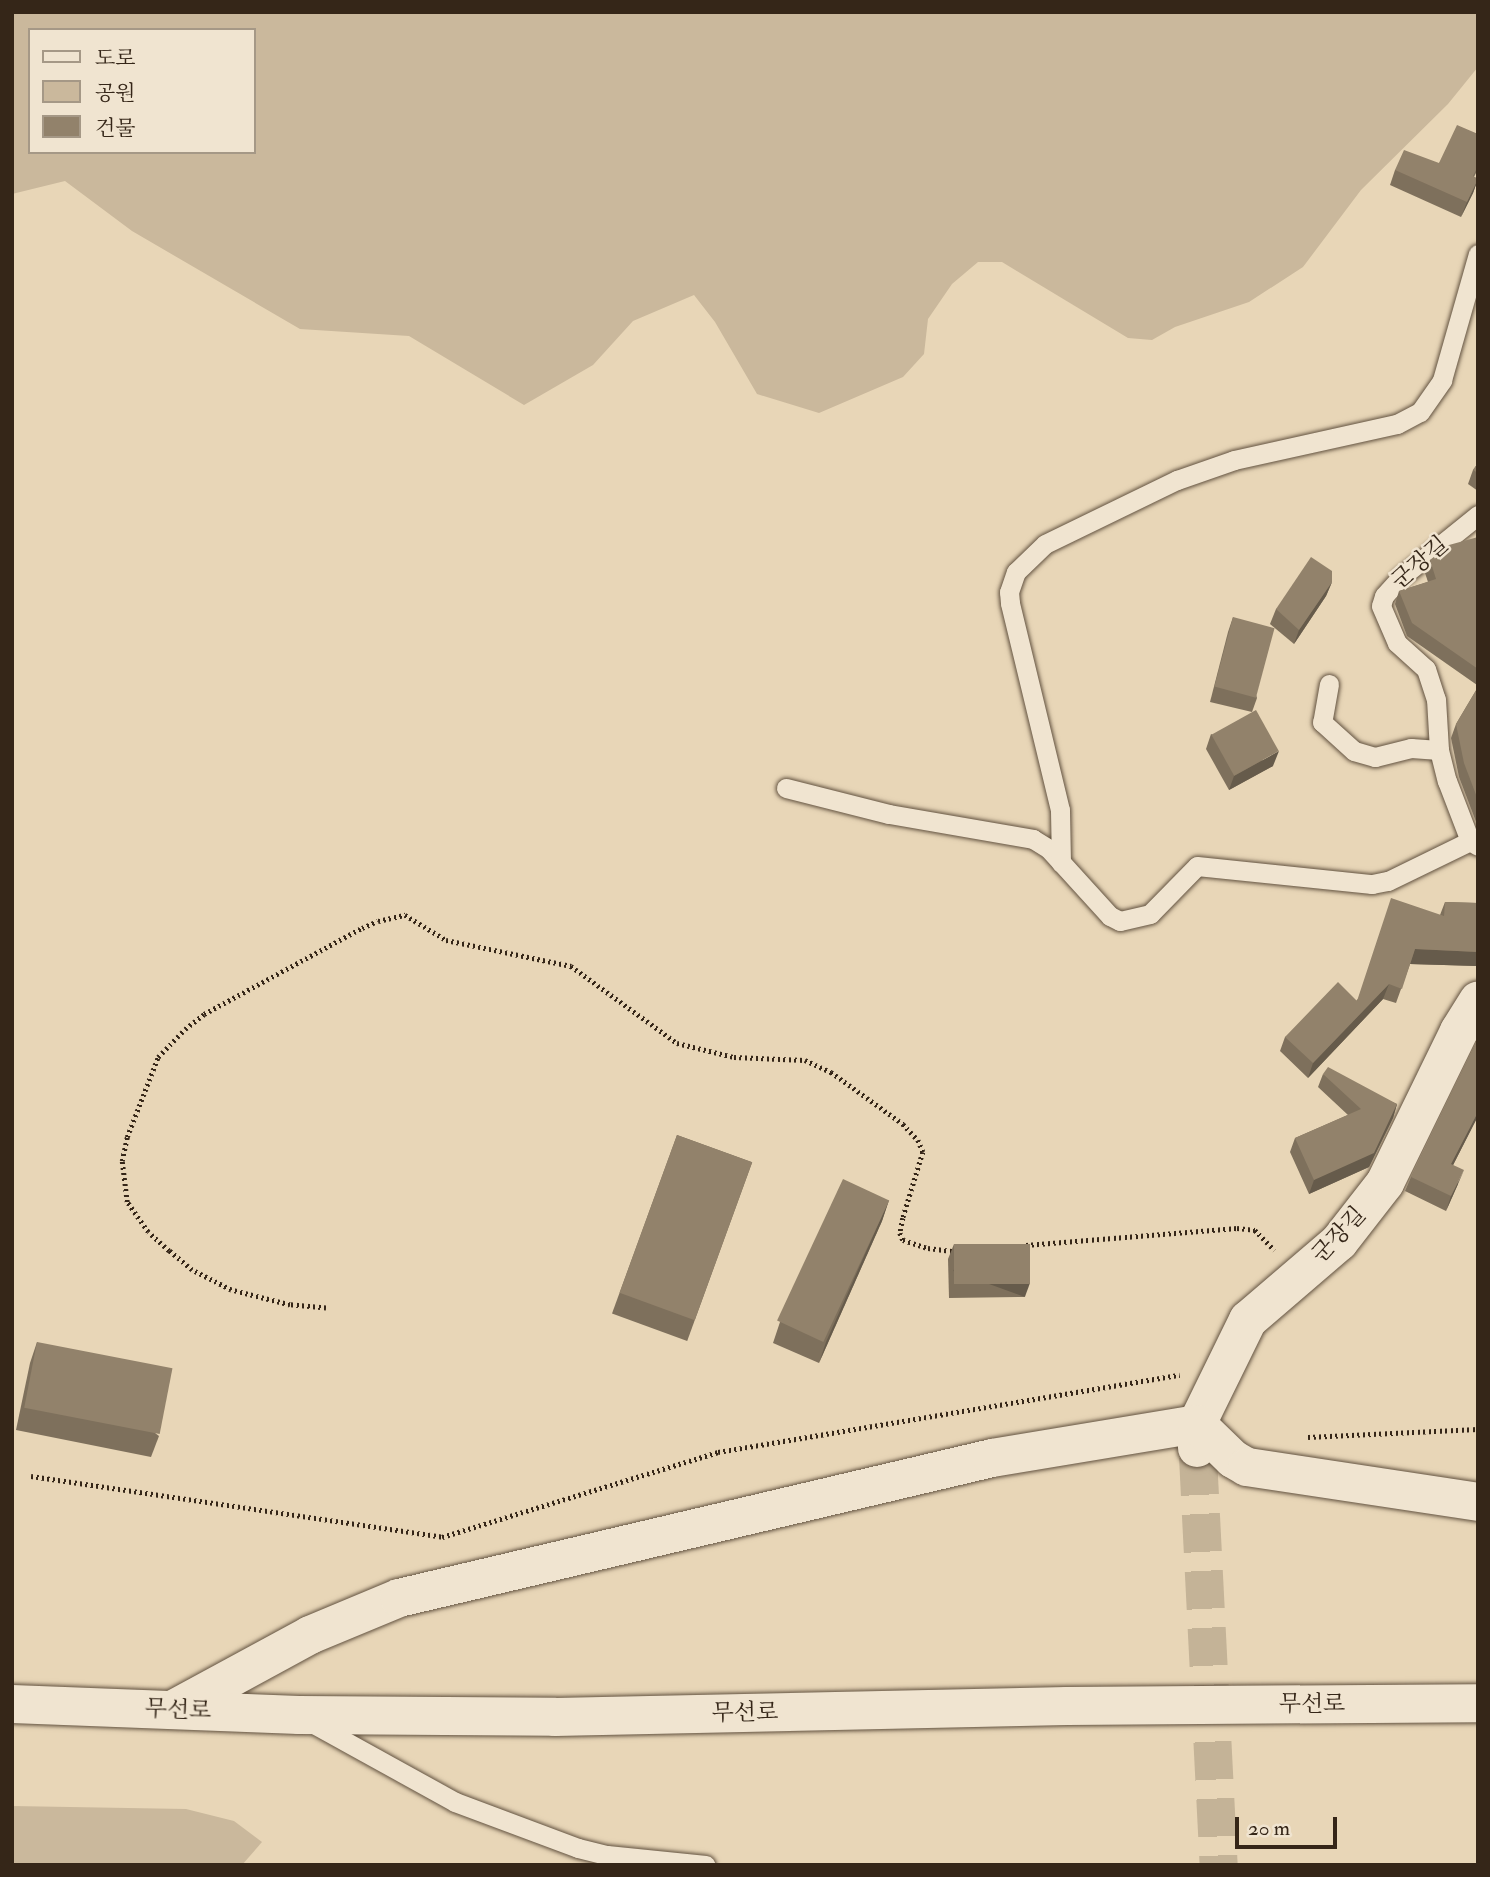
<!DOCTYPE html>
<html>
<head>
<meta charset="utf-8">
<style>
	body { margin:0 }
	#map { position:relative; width:1490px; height:1877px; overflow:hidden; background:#e8d6b7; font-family:"IM FELL Double Pica","Noto Serif KR",serif }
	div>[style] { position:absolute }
	.green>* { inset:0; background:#cab89c }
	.minor-tunnel>* { height:38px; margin-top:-19px; transform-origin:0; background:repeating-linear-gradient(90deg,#c4b397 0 38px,transparent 0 57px) }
	.path>* { height:4.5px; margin-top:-2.25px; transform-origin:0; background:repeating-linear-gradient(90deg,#352618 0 2px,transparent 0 5.5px) }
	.roads { filter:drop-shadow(0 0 2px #625240) drop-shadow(0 0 2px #625240) }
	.service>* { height:19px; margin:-9.5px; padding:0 9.5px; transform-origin:9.5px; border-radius:9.5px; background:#f0e4d0 }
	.minor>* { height:38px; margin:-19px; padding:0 19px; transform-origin:19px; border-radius:19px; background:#f0e4d0 }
	.tertiary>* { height:38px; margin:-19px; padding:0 19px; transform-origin:19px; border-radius:19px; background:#f0e4d0 }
	.wall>* { inset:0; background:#7e705c; transform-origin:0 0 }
	.shaded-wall>* { inset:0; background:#665b4b; transform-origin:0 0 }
	.building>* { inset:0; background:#92826b; transform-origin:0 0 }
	span { translate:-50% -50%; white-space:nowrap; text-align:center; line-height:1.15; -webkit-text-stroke:5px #f0e4d0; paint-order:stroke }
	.street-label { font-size:23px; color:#352618 }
	.frame { position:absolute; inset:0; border:14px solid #352618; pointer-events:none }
	.legend { position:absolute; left:28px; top:28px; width:228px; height:126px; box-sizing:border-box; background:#f0e4d0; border:2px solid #a59886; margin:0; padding:9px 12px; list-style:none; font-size:21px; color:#352618 }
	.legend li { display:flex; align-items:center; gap:14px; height:35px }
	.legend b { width:35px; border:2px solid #a59886 }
	.scale { position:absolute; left:1235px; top:1817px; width:102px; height:32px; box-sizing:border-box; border:4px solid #352618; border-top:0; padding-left:9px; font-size:21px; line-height:24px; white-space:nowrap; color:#352618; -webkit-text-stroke:5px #f0e4d0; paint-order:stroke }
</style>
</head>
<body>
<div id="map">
	<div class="green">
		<div style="clip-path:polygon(evenodd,12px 12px,1478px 12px,1478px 67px,1448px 104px,1361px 190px,1303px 267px,1249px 302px,1175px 327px,1152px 340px,1128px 338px,1002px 262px,978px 262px,952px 284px,928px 319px,924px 354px,903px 377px,819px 413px,757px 394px,715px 322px,694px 295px,633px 321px,593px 365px,524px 405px,409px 336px,300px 329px,132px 231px,65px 181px,12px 194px,12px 12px,30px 30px,254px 30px,254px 152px,30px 152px,30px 30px)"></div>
		<div style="clip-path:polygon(12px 1806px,186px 1809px,234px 1821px,262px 1842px,242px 1865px,12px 1865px)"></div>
	</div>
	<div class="minor-tunnel">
		<div style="left:1198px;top:1457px;width:409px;rotate:87.1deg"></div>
	</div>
	<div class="path">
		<div style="left:1026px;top:1245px;width:212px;rotate:-4.6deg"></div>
		<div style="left:1237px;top:1228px;width:18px;rotate:6deg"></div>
		<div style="left:1255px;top:1230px;width:28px;rotate:46deg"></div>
		<div style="left:326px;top:1308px;width:36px;rotate:-175deg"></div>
		<div style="left:290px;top:1305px;width:61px;rotate:-165.7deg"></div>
		<div style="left:231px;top:1290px;width:44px;rotate:-152.9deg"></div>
		<div style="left:192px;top:1270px;width:30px;rotate:-140deg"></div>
		<div style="left:169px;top:1251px;width:28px;rotate:-138deg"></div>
		<div style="left:148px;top:1232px;width:37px;rotate:-125deg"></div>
		<div style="left:127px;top:1202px;width:41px;rotate:-97deg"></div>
		<div style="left:122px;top:1161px;width:25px;rotate:-78deg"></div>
		<div style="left:127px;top:1137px;width:86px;rotate:-68.8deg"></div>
		<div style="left:158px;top:1057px;width:39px;rotate:-46deg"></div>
		<div style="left:185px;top:1029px;width:24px;rotate:-38deg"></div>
		<div style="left:204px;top:1014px;width:180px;rotate:-28.6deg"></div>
		<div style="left:362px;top:928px;width:17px;rotate:-24deg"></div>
		<div style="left:378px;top:921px;width:28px;rotate:-13deg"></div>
		<div style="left:405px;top:915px;width:48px;rotate:31.4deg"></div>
		<div style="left:446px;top:940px;width:128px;rotate:11.7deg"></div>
		<div style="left:571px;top:966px;width:131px;rotate:36deg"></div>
		<div style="left:677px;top:1043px;width:59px;rotate:13.8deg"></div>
		<div style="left:734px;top:1057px;width:71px;rotate:2.4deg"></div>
		<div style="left:805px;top:1060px;width:29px;rotate:25deg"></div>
		<div style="left:831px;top:1072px;width:89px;rotate:35.8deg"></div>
		<div style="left:903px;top:1124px;width:22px;rotate:47deg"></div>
		<div style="left:918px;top:1140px;width:13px;rotate:67deg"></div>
		<div style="left:923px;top:1152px;width:69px;rotate:106.9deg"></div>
		<div style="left:903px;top:1218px;width:15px;rotate:101deg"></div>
		<div style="left:900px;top:1233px;width:8px;rotate:67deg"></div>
		<div style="left:903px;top:1240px;width:26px;rotate:18deg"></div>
		<div style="left:928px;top:1248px;width:26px;rotate:7deg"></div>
		<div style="left:1308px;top:1437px;width:170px;rotate:-2.7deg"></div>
		<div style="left:31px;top:1476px;width:416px;rotate:8.4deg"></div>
		<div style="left:442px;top:1537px;width:289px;rotate:-17.1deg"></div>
		<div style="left:718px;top:1452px;width:468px;rotate:-9.5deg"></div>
	</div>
	<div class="roads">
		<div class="service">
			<div style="left:1478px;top:515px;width:99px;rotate:141.2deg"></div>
			<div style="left:1401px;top:577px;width:25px;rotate:132deg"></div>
			<div style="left:1384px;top:596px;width:10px;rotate:107deg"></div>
			<div style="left:1381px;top:606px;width:40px;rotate:66.6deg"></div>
			<div style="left:1397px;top:643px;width:39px;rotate:42deg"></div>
			<div style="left:1426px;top:669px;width:32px;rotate:72deg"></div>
			<div style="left:1436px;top:699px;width:51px;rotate:86.6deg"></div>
			<div style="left:1439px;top:750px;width:32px;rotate:76deg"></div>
			<div style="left:1447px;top:781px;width:64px;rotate:69deg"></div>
			<div style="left:1470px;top:841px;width:9px;rotate:32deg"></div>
			<div style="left:1329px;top:684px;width:39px;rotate:100deg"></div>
			<div style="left:1322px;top:722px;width:43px;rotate:42.2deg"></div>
			<div style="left:1354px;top:751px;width:22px;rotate:16deg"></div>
			<div style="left:1375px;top:757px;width:37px;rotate:-14deg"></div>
			<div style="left:1411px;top:748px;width:28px;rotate:4deg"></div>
			<div style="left:786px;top:788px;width:106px;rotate:14.2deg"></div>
			<div style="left:889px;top:814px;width:146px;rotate:9.8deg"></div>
			<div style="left:1033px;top:839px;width:19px;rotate:32deg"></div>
			<div style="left:1049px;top:849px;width:91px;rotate:47.7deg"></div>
			<div style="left:1110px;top:916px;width:11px;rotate:27deg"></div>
			<div style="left:1120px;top:921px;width:31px;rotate:-13deg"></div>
			<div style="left:1150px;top:914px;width:67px;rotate:-45.6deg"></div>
			<div style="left:1197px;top:866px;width:176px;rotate:5.9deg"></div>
			<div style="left:1372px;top:884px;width:16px;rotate:-11deg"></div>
			<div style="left:1388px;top:881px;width:91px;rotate:-26deg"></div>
			<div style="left:1061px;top:863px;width:53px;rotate:-91.1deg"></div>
			<div style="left:1060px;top:810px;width:213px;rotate:-103.6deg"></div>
			<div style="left:1010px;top:603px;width:11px;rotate:-95deg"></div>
			<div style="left:1009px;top:592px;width:21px;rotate:-71deg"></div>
			<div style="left:1016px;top:572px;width:40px;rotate:-44deg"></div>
			<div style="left:1045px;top:544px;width:147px;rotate:-25.9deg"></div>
			<div style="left:1177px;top:480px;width:60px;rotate:-19.3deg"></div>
			<div style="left:1234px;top:460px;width:167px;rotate:-12.5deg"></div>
			<div style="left:1397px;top:424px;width:26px;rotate:-28deg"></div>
			<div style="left:1420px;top:412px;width:39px;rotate:-55deg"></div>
			<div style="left:1442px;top:380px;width:131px;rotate:-74.1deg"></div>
			<div style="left:312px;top:1723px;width:163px;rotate:28.9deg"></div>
			<div style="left:455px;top:1802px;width:131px;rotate:20.5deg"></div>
			<div style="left:578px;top:1848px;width:30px;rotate:14deg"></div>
			<div style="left:607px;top:1855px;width:99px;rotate:5.8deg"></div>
		</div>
		<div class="minor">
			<div style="left:1197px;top:1448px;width:24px;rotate:-90deg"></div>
			<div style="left:1197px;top:1424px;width:116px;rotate:-63.9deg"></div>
			<div style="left:1248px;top:1320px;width:120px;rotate:-40.6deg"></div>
			<div style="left:1339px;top:1242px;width:75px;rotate:-52.1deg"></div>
			<div style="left:1385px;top:1183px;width:169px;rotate:-64deg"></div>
			<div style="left:1459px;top:1031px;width:36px;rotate:-58deg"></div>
			<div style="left:172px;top:1710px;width:157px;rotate:-28.5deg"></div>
			<div style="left:310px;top:1635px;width:96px;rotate:-22.6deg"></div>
			<div style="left:399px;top:1598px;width:609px;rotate:-13.28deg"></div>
			<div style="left:992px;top:1458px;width:208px;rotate:-9.4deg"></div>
			<div style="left:1197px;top:1424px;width:50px;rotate:44.2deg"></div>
			<div style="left:1233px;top:1459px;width:16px;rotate:30deg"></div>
			<div style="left:1247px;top:1467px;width:234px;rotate:8.6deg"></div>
		</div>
		<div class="tertiary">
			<div style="left:12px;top:1704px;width:287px;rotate:2.2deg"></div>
			<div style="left:299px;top:1715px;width:256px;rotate:0.4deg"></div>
			<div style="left:555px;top:1717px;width:512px;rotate:-1.23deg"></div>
			<div style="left:1067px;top:1706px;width:411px;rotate:-0.4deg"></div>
		</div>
	</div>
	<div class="wall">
		<div style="clip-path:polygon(1478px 134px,1478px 169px,1474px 177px,1478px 179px,1473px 193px,1461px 217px,1390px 185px,1395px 170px,1439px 163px)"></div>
		<div style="clip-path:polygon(1478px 463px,1478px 491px,1468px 484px,1473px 470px)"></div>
		<div style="clip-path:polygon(1478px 537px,1478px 683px,1477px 685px,1407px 636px,1395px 604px,1399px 591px,1428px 582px,1425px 573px,1430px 560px)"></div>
		<div style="clip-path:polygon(1332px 582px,1326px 596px,1294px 644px,1270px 624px,1276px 609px)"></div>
		<div style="clip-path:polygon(1233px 617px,1257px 698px,1252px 712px,1210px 702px,1228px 632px)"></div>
		<div style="clip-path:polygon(1478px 687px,1478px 827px,1459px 777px,1451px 738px,1456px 724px)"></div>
		<div style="clip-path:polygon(1211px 734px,1273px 766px,1229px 790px,1206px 749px)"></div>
		<div style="clip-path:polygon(1445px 902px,1478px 903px,1477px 966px,1410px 964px,1396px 1003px,1383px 999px,1308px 1078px,1280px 1051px,1285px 1037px,1356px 1001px,1440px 915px)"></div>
		<div style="clip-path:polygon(1478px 1039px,1478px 1121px,1476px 1120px,1453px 1165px,1458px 1184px,1446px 1211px,1405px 1191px,1411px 1177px)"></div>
		<div style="clip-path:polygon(1323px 1074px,1397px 1104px,1393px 1118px,1369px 1167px,1309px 1194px,1290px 1152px,1295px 1138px,1348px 1115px,1318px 1087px)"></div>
		<div style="left:677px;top:1135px;width:80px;height:190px;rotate:20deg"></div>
		<div style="clip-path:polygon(889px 1200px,882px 1221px,819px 1363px,773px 1343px,780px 1322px)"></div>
		<div style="clip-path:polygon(954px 1244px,1025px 1297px,949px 1298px,948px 1259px)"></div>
		<div style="clip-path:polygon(37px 1342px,159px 1436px,151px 1457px,16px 1430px,30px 1363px)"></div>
	</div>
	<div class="shaded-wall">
		<div style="clip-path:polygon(1478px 179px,1473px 193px,1461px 217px,1467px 202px)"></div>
		<div style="clip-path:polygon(1332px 582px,1326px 596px,1294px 644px,1299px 630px)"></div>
		<div style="clip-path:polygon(1279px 751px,1273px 766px,1229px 790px,1234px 776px)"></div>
		<div style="clip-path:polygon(1415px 949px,1478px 952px,1478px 965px,1477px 966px,1410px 964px)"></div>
		<div style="clip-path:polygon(1389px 984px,1383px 999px,1308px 1078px,1313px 1063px)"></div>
		<div style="clip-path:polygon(1397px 1104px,1393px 1118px,1369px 1167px,1309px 1194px,1314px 1180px)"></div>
		<div style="clip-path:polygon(1478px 1112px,1476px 1120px,1446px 1179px,1451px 1164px)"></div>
		<div style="clip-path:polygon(1464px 1170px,1458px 1184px,1446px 1211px,1451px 1196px)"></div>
		<div style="clip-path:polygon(889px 1200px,882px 1221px,819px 1363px,826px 1342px)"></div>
		<div style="left:1030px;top:1283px;width:15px;height:76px;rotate:110deg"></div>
	</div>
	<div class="building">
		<div style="clip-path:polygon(1457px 125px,1478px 134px,1478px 166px,1473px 176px,1478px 179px,1467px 202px,1395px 170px,1404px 150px,1439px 163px)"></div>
		<div style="clip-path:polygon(1478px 463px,1478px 473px,1473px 470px)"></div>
		<div style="clip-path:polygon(1478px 537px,1478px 669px,1412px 623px,1399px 591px,1436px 579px,1430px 560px,1449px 545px)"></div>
		<div style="clip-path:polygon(1311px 557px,1332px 571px,1332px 582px,1299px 630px,1276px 609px)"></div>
		<div style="left:1233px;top:617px;width:43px;height:72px;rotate:15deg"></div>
		<div style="clip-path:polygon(1478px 687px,1478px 800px,1464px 763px,1456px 724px)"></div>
		<div style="left:1256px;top:710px;width:47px;height:51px;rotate:61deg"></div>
		<div style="clip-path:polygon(1391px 898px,1444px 916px,1445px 902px,1478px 903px,1478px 952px,1415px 949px,1402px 989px,1389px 984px,1313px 1063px,1285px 1037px,1338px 982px,1357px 1001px)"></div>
		<div style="clip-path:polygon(1478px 1039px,1478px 1112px,1451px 1164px,1464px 1170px,1451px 1196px,1411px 1177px)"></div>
		<div style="clip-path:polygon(1328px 1067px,1397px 1104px,1374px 1153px,1314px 1180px,1295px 1138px,1361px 1109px,1323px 1074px)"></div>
		<div style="left:677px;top:1135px;width:80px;height:168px;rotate:20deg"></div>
		<div style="left:843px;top:1179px;width:51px;height:156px;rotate:25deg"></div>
		<div style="left:954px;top:1244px;width:76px;height:40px"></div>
		<div style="left:37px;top:1342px;width:138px;height:67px;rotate:11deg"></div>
	</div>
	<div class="street-label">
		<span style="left:1420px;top:563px;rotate:-41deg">군장길</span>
		<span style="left:1339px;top:1235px;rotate:-47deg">군장길</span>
		<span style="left:1312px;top:1704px">무선로</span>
		<span style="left:178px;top:1710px;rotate:2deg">무선로</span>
		<span style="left:745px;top:1713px;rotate:-1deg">무선로</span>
	</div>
	<div class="frame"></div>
	<ul class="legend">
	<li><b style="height:9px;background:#f0e4d0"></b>도로</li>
	<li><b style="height:19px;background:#cab89c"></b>공원</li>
	<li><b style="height:19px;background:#92826b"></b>건물</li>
	</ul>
	<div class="scale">20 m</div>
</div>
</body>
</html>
